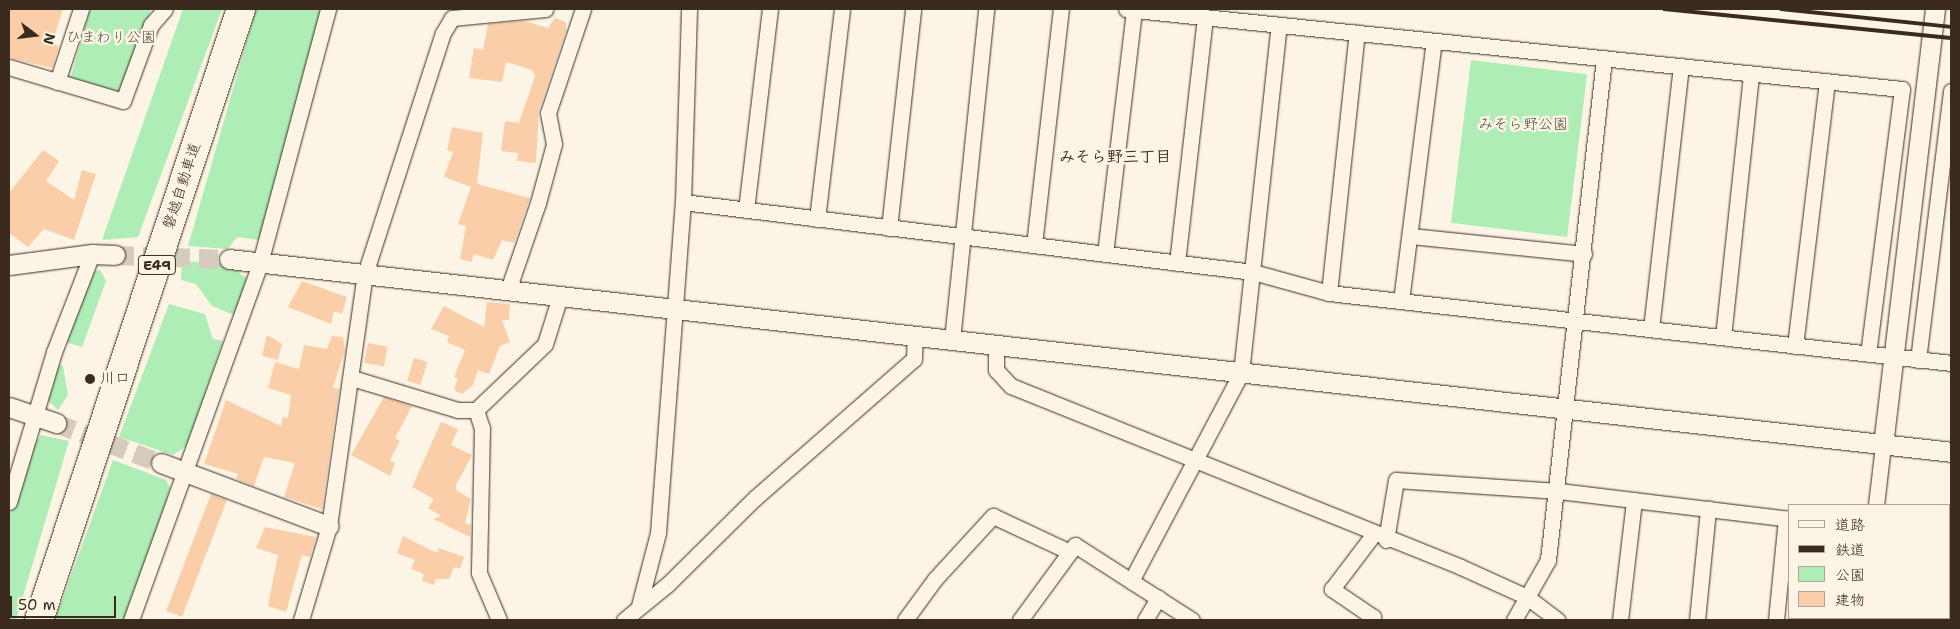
<!DOCTYPE html>
<html>
<head>
<meta charset="utf-8">
<style>
	body { margin:0 }
	#map { position:relative; width:1960px; height:629px; overflow:hidden; background:#fcf5e5; font-family:"Shantell Sans","Klee One",sans-serif }
	div>[style] { position:absolute }
	.green>* { inset:0; background:#aeedb5; transform-origin:0 0 }
	.building>* { inset:0; background:#facea9; transform-origin:0 0 }
	.tertiary-tunnel>* { height:19px; margin-top:-9.5px; transform-origin:0; background:repeating-linear-gradient(90deg,#d5ccbd 0 19px,transparent 0 28px) }
	.roads { filter:drop-shadow(0 0 1px #3b2a1e) drop-shadow(0 0 1px #3b2a1e) }
	.minor>* { height:15px; margin:-7.5px; padding:0 7.5px; transform-origin:7.5px; border-radius:7.5px; background:#fcf5e5 }
	.tertiary>* { height:19px; margin:-9.5px; padding:0 9.5px; transform-origin:9.5px; border-radius:9.5px; background:#fcf5e5 }
	.motorway>* { height:28px; margin:-14px; padding:0 14px; transform-origin:14px; border-radius:14px; background:#fcf5e5 }
	.rail>* { height:4px; margin:-2px; padding:0 2px; transform-origin:2px; border-radius:2px; background:#3b2a1e }
	.dots>* { width:14px; height:14px; translate:-50% -50%; box-sizing:border-box; border:2px solid #fcf5e5; border-radius:50% }
	span { translate:-50% -50%; white-space:nowrap; text-align:center; line-height:1.15; -webkit-text-stroke:5px #fcf5e5; paint-order:stroke }
	.shield-label span { padding:1px 4px; background:#fcf5e5; border:1px solid; border-radius:4px; -webkit-text-stroke-width:0 }
	.shield-label { font-size:14px; color:#3b2a1e; font-weight:700 }
	.park-label { font-size:15px; color:#52513c }
	.street-label { font-size:15px; color:#3b2a1e }
	.poi-label { font-size:15px; color:#3b2a1e }
	.left { translate:0 -50%; text-align:left }
	.neighbourhood-label { font-size:16px; color:#3b2a1e; font-weight:700 }
	.frame { position:absolute; inset:0; border:10px solid #3b2a1e; pointer-events:none }
	.legend { position:absolute; left:1788px; top:504px; width:162px; height:115px; box-sizing:border-box; background:#fcf5e5; border:1px solid #afa495; margin:0; padding:6px 9px; list-style:none; font-size:15px; color:#3b2a1e }
	.legend li { display:flex; align-items:center; gap:10px; height:25px }
	.legend b { width:25px; border:1px solid #afa495 }
	.north { position:absolute; left:10px; top:10px; width:50px; height:50px; -webkit-text-stroke:4px #fcf5e5; paint-order:stroke; rotate:105deg; font-size:14px; font-weight:700; line-height:20px; text-align:center; color:#3b2a1e }
	.north::after { content:''; display:block; margin:auto; width:18px; height:22px; background:#3b2a1e; clip-path:polygon(50% 0,100% 100%,50% 72%,0 100%) }
	.scale { position:absolute; left:10px; top:596px; width:106px; height:22px; box-sizing:border-box; border:2px solid #3b2a1e; border-top:0; padding-left:6px; font-size:15px; line-height:18px; white-space:nowrap; color:#3b2a1e; -webkit-text-stroke:4px #fcf5e5; paint-order:stroke }
</style>
</head>
<body>
<div id="map">
	<div class="green">
		<div style="clip-path:polygon(90px 9px,151px 9px,123px 97px,70px 80px)"></div>
		<div style="clip-path:polygon(183px 9px,222px 9px,138px 237px,102px 240px)"></div>
		<div style="clip-path:polygon(256px 9px,325px 9px,259px 240px,237px 237px,228px 249px,188px 246px)"></div>
		<div style="left:1471px;top:60px;width:117px;height:164px;rotate:7deg"></div>
		<div style="clip-path:polygon(182px 261px,244px 264px,240px 274px,247px 278px,234px 315px,212px 306px,196px 284px,181px 280px)"></div>
		<div style="clip-path:polygon(100px 270px,106px 281px,82px 347px,62px 341px,89px 272px)"></div>
		<div style="clip-path:polygon(169px 304px,205px 314px,213px 339px,223px 341px,188px 445px,173px 455px,119px 437px)"></div>
		<div style="clip-path:polygon(54px 363px,63px 366px,68px 395px,58px 410px,43px 396px)"></div>
		<div style="clip-path:polygon(41px 435px,69px 441px,16px 620px,9px 620px,9px 518px,28px 453px)"></div>
		<div style="clip-path:polygon(113px 460px,166px 480px,170px 488px,164px 510px,124px 620px,55px 620px)"></div>
	</div>
	<div class="building">
		<div style="clip-path:polygon(9px 9px,63px 9px,52px 44px,59px 46px,52px 68px,9px 58px)"></div>
		<div style="clip-path:polygon(555px 18px,566px 22px,566px 31px,539px 110px,536px 163px,517px 161px,518px 153px,501px 151px,505px 121px,519px 123px,535px 76px,532px 70px,506px 62px,502px 82px,469px 78px,474px 48px,483px 50px,488px 24px,524px 21px,548px 28px)"></div>
		<div style="clip-path:polygon(452px 127px,483px 133px,477px 184px,530px 198px,514px 243px,502px 240px,493px 260px,474px 254px,471px 262px,460px 259px,466px 226px,458px 224px,471px 187px,444px 177px,453px 152px,447px 150px)"></div>
		<div style="clip-path:polygon(43px 150px,59px 161px,46px 181px,74px 200px,82px 170px,96px 174px,74px 240px,44px 229px,28px 247px,9px 233px,9px 193px)"></div>
		<div style="clip-path:polygon(302px 281px,347px 297px,342px 314px,334px 311px,331px 324px,288px 307px)"></div>
		<div style="clip-path:polygon(487px 302px,510px 304px,509px 320px,502px 320px,510px 342px,500px 346px,489px 374px,478px 370px,473px 385px,462px 394px,454px 390px,458px 378px,454px 377px,465px 350px,447px 342px,449px 336px,431px 329px,444px 306px,484px 327px)"></div>
		<div style="clip-path:polygon(267px 335px,282px 344px,278px 360px,262px 356px)"></div>
		<div style="clip-path:polygon(332px 336px,343px 337px,345px 350px,333px 388px,339px 389px,322px 509px,284px 497px,295px 463px,264px 457px,254px 486px,236px 479px,238px 474px,204px 464px,226px 400px,281px 426px,283px 417px,288px 418px,291px 395px,268px 388px,275px 362px,299px 369px,304px 345px,327px 349px)"></div>
		<div style="left:368px;top:343px;width:20px;height:20px;rotate:11deg"></div>
		<div style="left:414px;top:358px;width:14px;height:24px;rotate:17deg"></div>
		<div style="clip-path:polygon(384px 397px,412px 406px,395px 438px,400px 441px,390px 460px,395px 463px,390px 476px,351px 455px)"></div>
		<div style="clip-path:polygon(441px 422px,458px 429px,451px 445px,472px 455px,456px 485px,456px 490px,471px 499px,465px 523px,471px 525px,470px 537px,433px 519px,441px 516px,428px 508px,434px 499px,412px 487px)"></div>
		<div style="left:211px;top:494px;width:17px;height:125px;rotate:21deg"></div>
		<div style="clip-path:polygon(265px 527px,316px 537px,310px 557px,302px 555px,286px 612px,268px 606px,278px 555px,256px 548px)"></div>
		<div style="clip-path:polygon(403px 536px,437px 553px,439px 548px,464px 557px,460px 569px,454px 567px,449px 579px,436px 579px,434px 585px,422px 581px,424px 574px,411px 569px,415px 560px,397px 553px)"></div>
	</div>
	<div class="tertiary-tunnel">
		<div style="left:115px;top:255px;width:114px;rotate:2deg"></div>
		<div style="left:56px;top:423px;width:112px;rotate:20.9deg"></div>
	</div>
	<div class="roads">
		<div class="minor">
			<div style="left:1126px;top:9px;width:780px;rotate:5.89deg"></div>
			<div style="left:1902px;top:89px;width:267px;rotate:97.3deg"></div>
			<div style="left:9px;top:67px;width:119px;rotate:16.6deg"></div>
			<div style="left:123px;top:101px;width:81px;rotate:-69.8deg"></div>
			<div style="left:151px;top:25px;width:21px;rotate:-49deg"></div>
			<div style="left:57px;top:82px;width:77px;rotate:-71.8deg"></div>
			<div style="left:683px;top:202px;width:574px;rotate:7deg"></div>
			<div style="left:1253px;top:272px;width:79px;rotate:15.4deg"></div>
			<div style="left:1329px;top:293px;width:626px;rotate:6.42deg"></div>
			<div style="left:746px;top:210px;width:202px;rotate:-83.2deg"></div>
			<div style="left:817px;top:219px;width:211px;rotate:-83.2deg"></div>
			<div style="left:889px;top:228px;width:220px;rotate:-83.7deg"></div>
			<div style="left:1411px;top:236px;width:174px;rotate:5.9deg"></div>
			<div style="left:1034px;top:245px;width:238px;rotate:-83.5deg"></div>
			<div style="left:1105px;top:254px;width:246px;rotate:-83.2deg"></div>
			<div style="left:1177px;top:263px;width:248px;rotate:-83.5deg"></div>
			<div style="left:508px;top:290px;width:92px;rotate:-71deg"></div>
			<div style="left:538px;top:203px;width:61px;rotate:-74.8deg"></div>
			<div style="left:554px;top:144px;width:32px;rotate:-101deg"></div>
			<div style="left:548px;top:113px;width:110px;rotate:-71.4deg"></div>
			<div style="left:1329px;top:293px;width:262px;rotate:-83.9deg"></div>
			<div style="left:1401px;top:301px;width:262px;rotate:-82.8deg"></div>
			<div style="left:1651px;top:329px;width:265px;rotate:-83.5deg"></div>
			<div style="left:1723px;top:337px;width:265px;rotate:-83.9deg"></div>
			<div style="left:952px;top:340px;width:333px;rotate:-84.1deg"></div>
			<div style="left:996px;top:346px;width:24px;rotate:90deg"></div>
			<div style="left:996px;top:370px;width:22px;rotate:47deg"></div>
			<div style="left:1011px;top:386px;width:485px;rotate:21.9deg"></div>
			<div style="left:1461px;top:567px;width:72px;rotate:24.4deg"></div>
			<div style="left:1527px;top:597px;width:38px;rotate:37deg"></div>
			<div style="left:1795px;top:346px;width:267px;rotate:-83.1deg"></div>
			<div style="left:1918px;top:360px;width:271px;rotate:-83deg"></div>
			<div style="left:352px;top:378px;width:111px;rotate:16.8deg"></div>
			<div style="left:458px;top:410px;width:18px"></div>
			<div style="left:476px;top:410px;width:95px;rotate:-43.7deg"></div>
			<div style="left:545px;top:344px;width:50px;rotate:-72.6deg"></div>
			<div style="left:476px;top:410px;width:19px;rotate:72deg"></div>
			<div style="left:482px;top:428px;width:145px;rotate:91.2deg"></div>
			<div style="left:479px;top:573px;width:51px;rotate:66.9deg"></div>
			<div style="left:9px;top:502px;width:157px;rotate:-73.3deg"></div>
			<div style="left:54px;top:352px;width:105px;rotate:-68.8deg"></div>
			<div style="left:1876px;top:505px;width:60px;rotate:-83.3deg"></div>
			<div style="left:1949px;top:537px;width:2px"></div>
			<div style="left:1386px;top:540px;width:61px;rotate:-80.5deg"></div>
			<div style="left:1396px;top:480px;width:163px;rotate:3.9deg"></div>
			<div style="left:1559px;top:491px;width:232px;rotate:6.9deg"></div>
			<div style="left:1131px;top:581px;width:235px;rotate:-62.1deg"></div>
			<div style="left:1241px;top:373px;width:350px;rotate:-83.8deg"></div>
			<div style="left:639px;top:606px;width:75px;rotate:-75.4deg"></div>
			<div style="left:658px;top:533px;width:332px;rotate:-85.7deg"></div>
			<div style="left:683px;top:202px;width:193px;rotate:-88.2deg"></div>
			<div style="left:131px;top:620px;width:380px;rotate:-70.1deg"></div>
			<div style="left:260px;top:263px;width:263px;rotate:-75deg"></div>
			<div style="left:301px;top:620px;width:98px;rotate:-73.4deg"></div>
			<div style="left:329px;top:526px;width:255px;rotate:-81.9deg"></div>
			<div style="left:365px;top:274px;width:253px;rotate:-72.1deg"></div>
			<div style="left:443px;top:33px;width:17px;rotate:-59deg"></div>
			<div style="left:452px;top:18px;width:94px;rotate:-5.5deg"></div>
			<div style="left:624px;top:620px;width:57px;rotate:-39.3deg"></div>
			<div style="left:668px;top:584px;width:122px;rotate:-44.7deg"></div>
			<div style="left:755px;top:498px;width:211px;rotate:-41.2deg"></div>
			<div style="left:914px;top:359px;width:23px;rotate:-88deg"></div>
			<div style="left:905px;top:620px;width:51px;rotate:-53.8deg"></div>
			<div style="left:935px;top:579px;width:86px;rotate:-47.4deg"></div>
			<div style="left:993px;top:516px;width:85px;rotate:25.1deg"></div>
			<div style="left:1020px;top:620px;width:93px;rotate:-53.7deg"></div>
			<div style="left:1075px;top:545px;width:139px;rotate:32.7deg"></div>
			<div style="left:1145px;top:620px;width:26px;rotate:-59deg"></div>
			<div style="left:1371px;top:620px;width:4px;rotate:-56deg"></div>
			<div style="left:1373px;top:617px;width:50px;rotate:-145.7deg"></div>
			<div style="left:1332px;top:589px;width:68px;rotate:-52.8deg"></div>
			<div style="left:1514px;top:620px;width:69px;rotate:-60.5deg"></div>
			<div style="left:1548px;top:560px;width:505px;rotate:-83.63deg"></div>
			<div style="left:1620px;top:620px;width:121px;rotate:-83.3deg"></div>
			<div style="left:1697px;top:620px;width:112px;rotate:-84.3deg"></div>
			<div style="left:1776px;top:620px;width:102px;rotate:-84.4deg"></div>
			<div style="left:1862px;top:620px;width:2px;rotate:-63deg"></div>
			<div style="left:1920px;top:620px;width:2px;rotate:-90deg"></div>
		</div>
		<div class="tertiary">
			<div style="left:229px;top:259px;width:1733px;rotate:6.39deg"></div>
			<div style="left:9px;top:265px;width:84px;rotate:-7.5deg"></div>
			<div style="left:92px;top:254px;width:23px;rotate:2deg"></div>
			<div style="left:9px;top:407px;width:50px;rotate:18.8deg"></div>
			<div style="left:1883px;top:445px;width:439px;rotate:-83.2deg"></div>
			<div style="left:161px;top:463px;width:179px;rotate:20.6deg"></div>
		</div>
		<div class="motorway">
			<div style="left:39px;top:620px;width:644px;rotate:-71.71deg"></div>
		</div>
	</div>
	<div class="rail">
		<div style="left:1664px;top:9px;width:288px;rotate:5.8deg"></div>
		<div style="left:1781px;top:9px;width:171px;rotate:6deg"></div>
	</div>
	<div class="dots">
		<div style="left:90px;top:379px;background:#3b2a1e"></div>
	</div>
	<div class="shield-label">
		<span style="left:157px;top:265px">E49</span>
	</div>
	<div class="park-label">
		<span style="left:111px;top:38px">ひまわり公園</span>
		<span style="left:1523px;top:125px">みそら野公園</span>
	</div>
	<div class="street-label">
		<span style="left:182px;top:186px;rotate:-72deg">磐越自動車道</span>
	</div>
	<div class="poi-label">
		<span class="left" style="left:100px;top:379px">川口</span>
	</div>
	<div class="neighbourhood-label">
		<span style="left:1115px;top:157px">みそら野三丁目</span>
	</div>
	<div class="frame"></div>
	<ul class="legend">
	<li><b style="height:6px;background:#fcf5e5"></b>道路</li>
	<li><b style="height:6px;background:#3b2a1e"></b>鉄道</li>
	<li><b style="height:14px;background:#aeedb5"></b>公園</li>
	<li><b style="height:14px;background:#facea9"></b>建物</li>
	</ul>
	<div class="north">N</div>
	<div class="scale">50 m</div>
</div>
</body>
</html>
